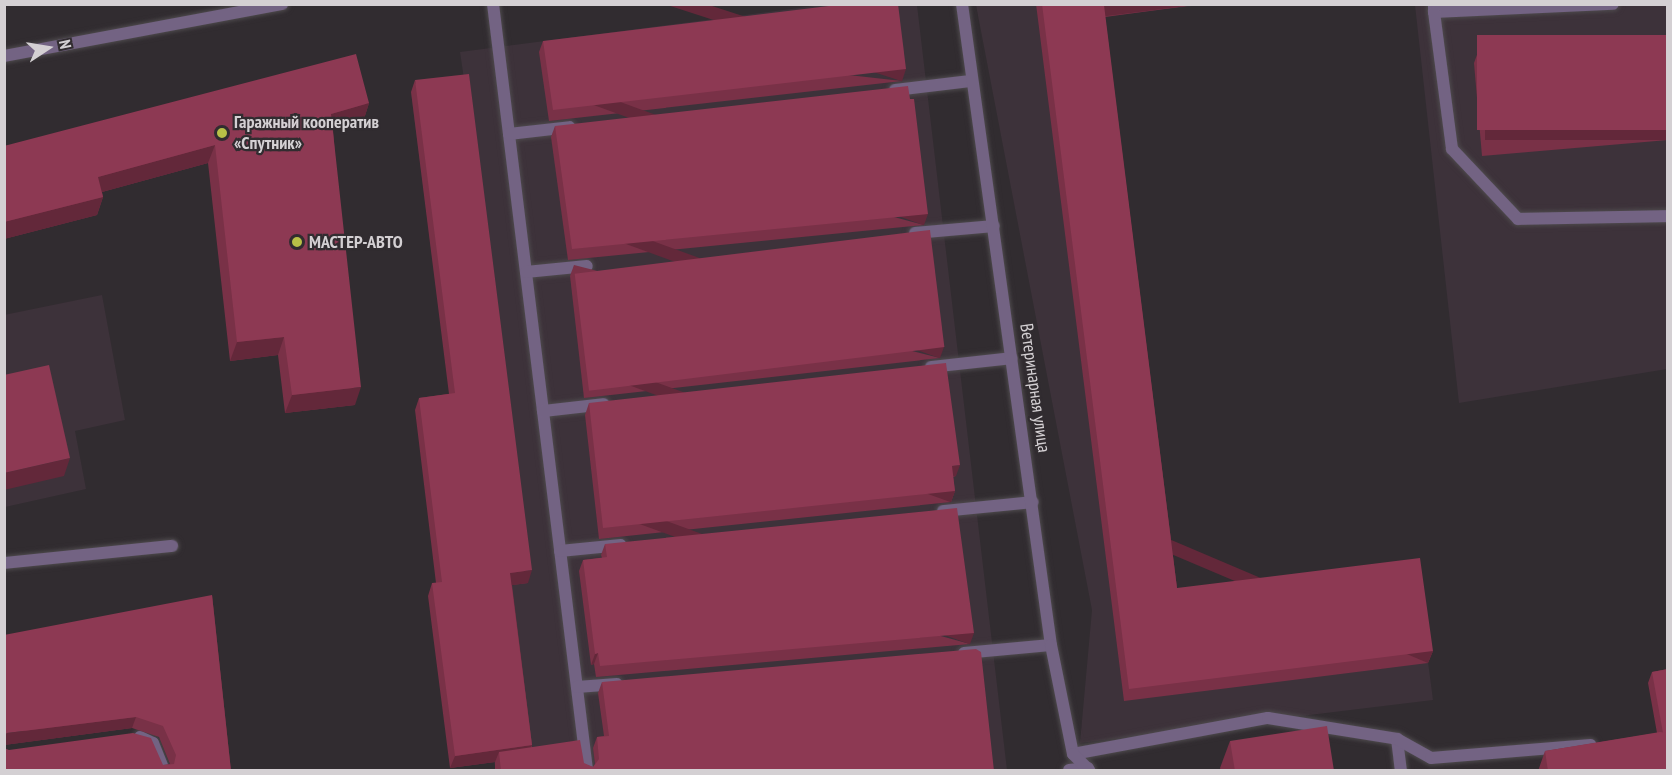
<!DOCTYPE html>
<html>
<head>
<meta charset="utf-8">
<style>
	body { margin:0 }
	#map { position:relative; width:1672px; height:775px; overflow:hidden; background:#312c30; font-family:"PT Sans Narrow",sans-serif }
	div>[style] { position:absolute }
	.built>* { inset:0; background:#3d323a }
	.roads { filter:drop-shadow(0 0 2px #4e4a4d) drop-shadow(0 0 2px #4e4a4d) }
	.lane>* { height:12px; margin:-6px; padding:0 6px; transform-origin:6px; border-radius:6px; background:#736383 }
	.street>* { height:12px; margin:-6px; padding:0 6px; transform-origin:6px; border-radius:6px; background:#736383 }
	.wall>* { inset:0; background:#793147 }
	.shaded-wall>* { inset:0; background:#63283a; transform-origin:0 0 }
	.building>* { inset:0; background:#8d3953; transform-origin:0 0 }
	.dots>* { width:16px; height:16px; translate:-50% -50%; box-sizing:border-box; border:3px solid #312c30; border-radius:50% }
	span { translate:-50% -50%; white-space:nowrap; text-align:center; line-height:1.15; -webkit-text-stroke:4.5px #312c30; paint-order:stroke }
	.poi-label { font-size:18px; color:#d4d0d3; font-weight:700 }
	.left { translate:0 -50%; text-align:left }
	.street-label { font-size:18px; color:#d4d0d3 }
	.frame { position:absolute; inset:0; border:6px solid #d4d0d3; pointer-events:none }
	.north { position:absolute; left:18px; top:18px; width:60px; height:60px; -webkit-text-stroke:4px #312c30; paint-order:stroke; rotate:78deg; font-size:16px; font-weight:700; line-height:24px; text-align:center; color:#d4d0d3 }
	.north::after { content:''; display:block; margin:auto; width:21px; height:27px; background:#d4d0d3; clip-path:polygon(50% 0,100% 100%,50% 72%,0 100%) }
</style>
</head>
<body>
<div id="map">
	<div class="built">
		<div style="clip-path:polygon(822px 5px,917px 5px,1007px 770px,496px 770px,494px 762px,528px 758px,451px 405px,411px 92px,465px 86px,460px 52px)"></div>
		<div style="clip-path:polygon(976px 5px,1201px 5px,1100px 17px,1173px 600px,1416px 570px,1433px 700px,1080px 743px,1092px 610px)"></div>
		<div style="clip-path:polygon(1415px 5px,1667px 5px,1667px 369px,1459px 403px)"></div>
		<div style="clip-path:polygon(102px 295px,125px 420px,75px 431px,86px 489px,5px 507px,4px 315px)"></div>
	</div>
	<div class="roads">
		<div class="lane">
			<div style="left:493px;top:4px;width:772px;rotate:83deg"></div>
			<div style="left:1434px;top:6px;width:6px;rotate:90deg"></div>
			<div style="left:1434px;top:12px;width:179px;rotate:-2.6deg"></div>
			<div style="left:1434px;top:12px;width:138px;rotate:82.5deg"></div>
			<div style="left:1452px;top:149px;width:96px;rotate:46.7deg"></div>
			<div style="left:1518px;top:219px;width:150px;rotate:-1.1deg"></div>
			<div style="left:895px;top:90px;width:76px;rotate:-6.8deg"></div>
			<div style="left:509px;top:134px;width:61px;rotate:-6.5deg"></div>
			<div style="left:915px;top:233px;width:79px;rotate:-5.1deg"></div>
			<div style="left:526px;top:272px;width:61px;rotate:-5.6deg"></div>
			<div style="left:931px;top:367px;width:81px;rotate:-6.3deg"></div>
			<div style="left:543px;top:411px;width:61px;rotate:-6.5deg"></div>
			<div style="left:943px;top:511px;width:90px;rotate:-5.7deg"></div>
			<div style="left:560px;top:551px;width:61px;rotate:-5.6deg"></div>
			<div style="left:4px;top:563px;width:169px;rotate:-5.8deg"></div>
			<div style="left:964px;top:653px;width:87px;rotate:-5.3deg"></div>
			<div style="left:577px;top:687px;width:40px;rotate:-4.3deg"></div>
			<div style="left:140px;top:737px;width:14px;rotate:25deg"></div>
			<div style="left:153px;top:743px;width:29px;rotate:68deg"></div>
			<div style="left:1397px;top:739px;width:31px;rotate:83deg"></div>
			<div style="left:1073px;top:754px;width:198px;rotate:-10.5deg"></div>
			<div style="left:1268px;top:718px;width:131px;rotate:9.2deg"></div>
			<div style="left:1397px;top:739px;width:39px;rotate:29deg"></div>
			<div style="left:1431px;top:758px;width:160px;rotate:-4.7deg"></div>
			<div style="left:1069px;top:770px;width:19px;rotate:-6deg"></div>
		</div>
		<div class="street">
			<div style="left:962px;top:4px;width:647px;rotate:82.1deg"></div>
			<div style="left:1051px;top:645px;width:111px;rotate:78.6deg"></div>
			<div style="left:1073px;top:754px;width:23px;rotate:45deg"></div>
			<div style="left:4px;top:56px;width:283px;rotate:-10.6deg"></div>
		</div>
	</div>
	<div class="wall">
		<div style="clip-path:polygon(1036px 4px,1202px 4px,1105px 17px,1177px 588px,1433px 651px,1428px 663px,1124px 701px)"></div>
		<div style="clip-path:polygon(1668px 35px,1668px 140px,1482px 156px,1474px 63px,1478px 52px)"></div>
		<div style="clip-path:polygon(543px 41px,902px 81px,549px 121px,539px 52px)"></div>
		<div style="clip-path:polygon(415px 80px,528px 583px,512px 585px,532px 745px,532px 747px,593px 767px,595px 764px,593px 748px,597px 737px,604px 736px,598px 693px,602px 682px,994px 771px,495px 771px,495px 762px,450px 768px,428px 596px,432px 583px,436px 583px,415px 410px,419px 398px,449px 394px,411px 92px)"></div>
		<div style="clip-path:polygon(369px 103px,363px 122px,333px 130px,355px 405px,285px 413px,278px 355px,230px 361px,208px 163px,102px 192px,103px 197px,97px 215px,4px 239px,4px 146px)"></div>
		<div style="clip-path:polygon(555px 126px,924px 225px,568px 260px,551px 137px)"></div>
		<div style="clip-path:polygon(574px 265px,940px 358px,584px 398px,570px 276px)"></div>
		<div style="clip-path:polygon(589px 403px,956px 476px,953px 477px,955px 491px,951px 502px,599px 539px,585px 415px)"></div>
		<div style="clip-path:polygon(605px 544px,970px 644px,596px 677px,594px 664px,591px 665px,579px 571px,583px 560px,602px 558px,601px 555px)"></div>
		<div style="clip-path:polygon(212px 595px,231px 771px,4px 771px,9px 750px,163px 765px,170px 764px,159px 737px,132px 728px,4px 745px)"></div>
		<div style="clip-path:polygon(1668px 669px,1668px 771px,1538px 771px,1545px 751px,1657px 733px,1648px 683px,1652px 672px)"></div>
		<div style="clip-path:polygon(1230px 741px,1334px 771px,1221px 771px,1220px 768px)"></div>
	</div>
	<div class="shaded-wall">
		<div style="clip-path:polygon(1109px 4px,1202px 4px,1099px 17px,1104px 5px)"></div>
		<div style="left:906px;top:69px;width:13px;height:355px;rotate:108deg"></div>
		<div style="clip-path:polygon(369px 103px,363px 122px,324px 132px,331px 114px)"></div>
		<div style="left:1668px;top:130px;width:10px;height:183px;rotate:90deg"></div>
		<div style="clip-path:polygon(215px 145px,208px 163px,91px 195px,98px 177px)"></div>
		<div style="clip-path:polygon(103px 197px,97px 215px,4px 239px,4px 222px)"></div>
		<div style="left:928px;top:214px;width:12px;height:358px;rotate:110deg"></div>
		<div style="clip-path:polygon(284px 337px,278px 355px,230px 361px,237px 342px)"></div>
		<div style="left:944px;top:347px;width:12px;height:358px;rotate:110deg"></div>
		<div style="clip-path:polygon(361px 387px,355px 405px,285px 413px,292px 395px)"></div>
		<div style="clip-path:polygon(70px 458px,64px 476px,4px 490px,4px 473px)"></div>
		<div style="clip-path:polygon(960px 465px,956px 476px,948px 477px,952px 466px)"></div>
		<div style="left:955px;top:491px;width:12px;height:354px;rotate:110deg"></div>
		<div style="clip-path:polygon(532px 570px,528px 583px,506px 586px,510px 573px)"></div>
		<div style="left:974px;top:633px;width:12px;height:375px;rotate:110deg"></div>
		<div style="left:1433px;top:651px;width:13px;height:306px;rotate:113deg"></div>
		<div style="clip-path:polygon(598px 653px,594px 664px,591px 665px,595px 654px)"></div>
		<div style="clip-path:polygon(136px 717px,132px 728px,4px 745px,4px 736px,7px 733px)"></div>
		<div style="clip-path:polygon(532px 745px,528px 757px,499px 752px,495px 762px,450px 768px,455px 756px)"></div>
	</div>
	<div class="building">
		<div style="clip-path:polygon(845px 4px,898px 4px,906px 69px,553px 110px,543px 41px)"></div>
		<div style="clip-path:polygon(1042px 4px,1109px 4px,1104px 5px,1177px 588px,1420px 558px,1433px 651px,1129px 689px)"></div>
		<div style="left:1668px;top:35px;width:95px;height:191px;rotate:90deg"></div>
		<div style="clip-path:polygon(356px 54px,369px 103px,331px 114px,361px 387px,292px 395px,284px 337px,237px 342px,215px 145px,98px 177px,103px 197px,4px 222px,4px 146px)"></div>
		<div style="clip-path:polygon(469px 74px,532px 570px,510px 573px,532px 745px,455px 756px,432px 583px,442px 582px,419px 398px,455px 393px,415px 80px)"></div>
		<div style="clip-path:polygon(908px 86px,910px 99px,914px 99px,928px 214px,572px 249px,555px 126px)"></div>
		<div style="left:930px;top:230px;width:118px;height:358px;rotate:83deg"></div>
		<div style="clip-path:polygon(946px 363px,960px 465px,952px 466px,955px 491px,603px 528px,589px 403px)"></div>
		<div style="clip-path:polygon(49px 365px,70px 458px,4px 473px,4px 375px)"></div>
		<div style="clip-path:polygon(957px 508px,974px 633px,600px 666px,598px 653px,595px 654px,583px 560px,607px 557px,605px 544px)"></div>
		<div style="clip-path:polygon(212px 595px,231px 771px,4px 771px,4px 748px,9px 750px,133px 733px,151px 738px,163px 765px,174px 764px,176px 755px,163px 726px,136px 717px,7px 733px,4px 736px,4px 635px)"></div>
		<div style="clip-path:polygon(976px 649px,981px 652px,994px 771px,501px 771px,499px 752px,580px 740px,584px 763px,593px 767px,599px 759px,597px 737px,609px 736px,602px 682px)"></div>
		<div style="clip-path:polygon(1668px 669px,1668px 733px,1663px 733px,1652px 672px)"></div>
		<div style="clip-path:polygon(1327px 726px,1334px 771px,1235px 771px,1230px 741px)"></div>
		<div style="clip-path:polygon(1660px 732px,1668px 733px,1668px 771px,1548px 771px,1545px 751px)"></div>
	</div>
	<div class="dots">
		<div style="left:222px;top:133px;background:#b8c147"></div>
		<div style="left:297px;top:242px;background:#b8c147"></div>
	</div>
	<div class="poi-label">
		<span class="left" style="left:234px;top:133px">Гаражный кооператив<br>«Спутник»</span>
		<span class="left" style="left:309px;top:242px">МАСТЕР-АВТО</span>
	</div>
	<div class="street-label">
		<span style="left:1035px;top:388px;rotate:82deg">Ветеринарная улица</span>
	</div>
	<div class="frame"></div>
	<div class="north">N</div>
</div>
</body>
</html>
